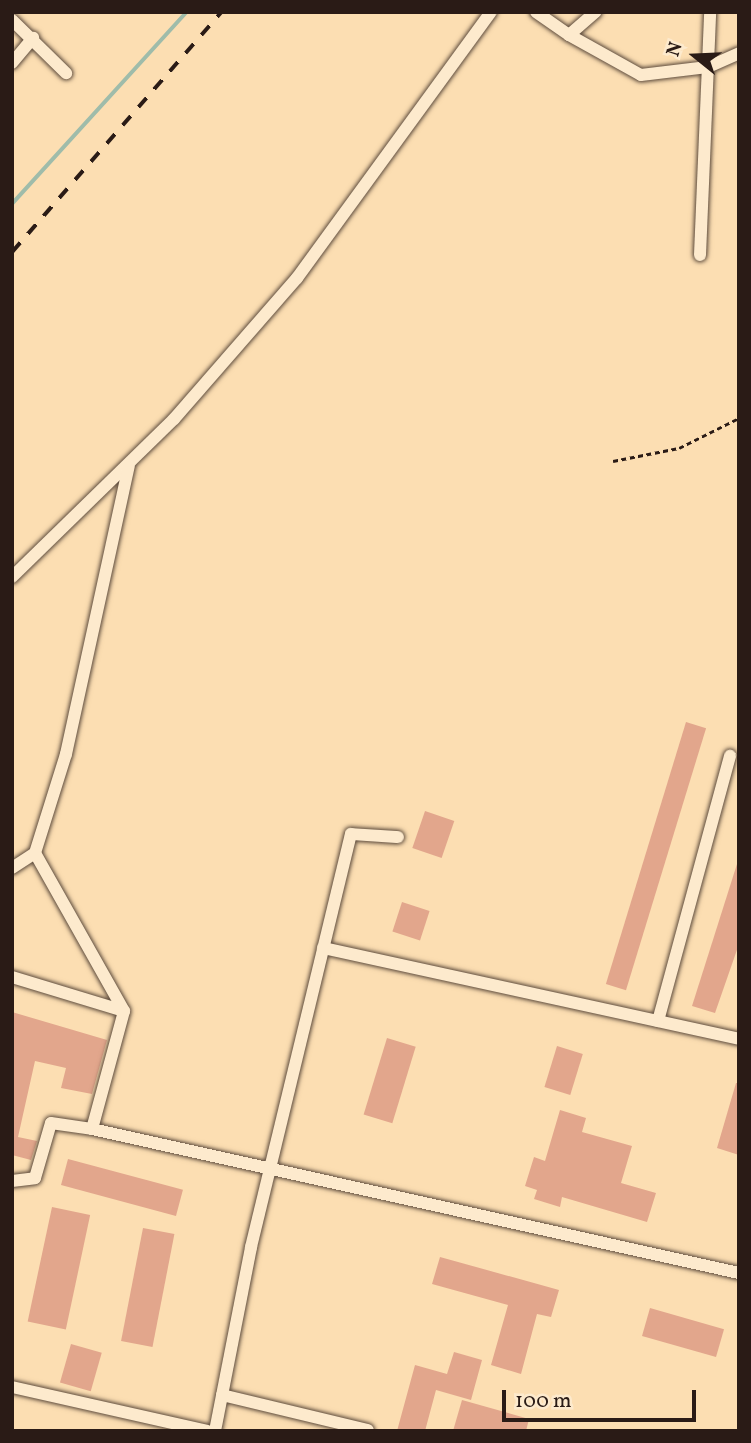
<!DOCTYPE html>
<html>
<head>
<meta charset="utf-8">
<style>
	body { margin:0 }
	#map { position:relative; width:751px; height:1443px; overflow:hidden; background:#fcdeb2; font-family:Vollkorn,serif }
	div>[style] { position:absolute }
	.stream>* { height:3.5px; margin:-1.75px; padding:0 1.75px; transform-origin:1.75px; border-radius:1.75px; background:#9fbcaa }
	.building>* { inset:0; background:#e2a68c; transform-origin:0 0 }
	.path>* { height:2.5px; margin-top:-1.25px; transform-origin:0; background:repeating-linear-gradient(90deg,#2a1b16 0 5px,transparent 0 8.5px) }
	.roads { filter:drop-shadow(0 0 2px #5e4c3d) drop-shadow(0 0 2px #5e4c3d) }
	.minor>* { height:12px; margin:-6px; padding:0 6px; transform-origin:6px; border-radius:6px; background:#fdeacd }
	.rail>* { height:3.5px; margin-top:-1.75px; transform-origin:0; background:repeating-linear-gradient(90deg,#2a1b16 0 12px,transparent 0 24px) }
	span { translate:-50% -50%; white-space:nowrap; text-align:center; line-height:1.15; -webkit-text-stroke:7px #fdeacd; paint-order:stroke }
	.frame { position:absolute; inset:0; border:14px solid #2a1b16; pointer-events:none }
	.north { position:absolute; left:660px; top:21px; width:70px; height:70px; -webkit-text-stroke:5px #fdeacd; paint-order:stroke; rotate:288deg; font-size:19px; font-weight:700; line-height:28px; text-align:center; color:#2a1b16 }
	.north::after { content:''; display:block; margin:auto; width:24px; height:32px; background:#2a1b16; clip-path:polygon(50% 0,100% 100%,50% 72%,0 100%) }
	.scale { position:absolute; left:502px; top:1390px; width:194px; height:32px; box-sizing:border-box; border:4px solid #2a1b16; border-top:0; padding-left:9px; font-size:21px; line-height:24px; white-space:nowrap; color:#2a1b16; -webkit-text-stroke:5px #fdeacd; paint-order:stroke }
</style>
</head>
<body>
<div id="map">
	<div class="stream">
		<div style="left:12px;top:204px;width:260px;rotate:-47.7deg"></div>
	</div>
	<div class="building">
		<div style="left:686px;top:722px;width:21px;height:274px;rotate:17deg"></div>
		<div style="left:425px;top:811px;width:31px;height:39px;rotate:19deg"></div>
		<div style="clip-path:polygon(737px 864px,739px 944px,715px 1013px,692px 1006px)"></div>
		<div style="left:402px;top:902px;width:29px;height:31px;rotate:18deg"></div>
		<div style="clip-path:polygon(12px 1012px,107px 1040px,92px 1094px,61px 1088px,66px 1068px,35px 1061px,18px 1137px,37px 1141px,31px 1160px,12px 1155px)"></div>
		<div style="left:387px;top:1038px;width:30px;height:80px;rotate:17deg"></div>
		<div style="left:557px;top:1046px;width:27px;height:43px;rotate:17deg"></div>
		<div style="clip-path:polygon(736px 1083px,739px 1083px,739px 1155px,717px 1148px)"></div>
		<div style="clip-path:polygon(560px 1110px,586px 1118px,582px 1132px,632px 1146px,621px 1183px,656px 1193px,647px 1222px,562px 1197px,560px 1207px,534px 1199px,537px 1190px,525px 1186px,534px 1157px,545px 1161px)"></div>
		<div style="left:68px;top:1159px;width:119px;height:27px;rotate:15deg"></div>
		<div style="left:52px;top:1207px;width:39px;height:117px;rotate:12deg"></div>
		<div style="left:143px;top:1228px;width:32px;height:115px;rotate:11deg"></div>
		<div style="clip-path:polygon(440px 1257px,559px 1290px,551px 1317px,537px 1314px,521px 1374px,491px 1365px,508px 1305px,432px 1284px)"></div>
		<div style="left:650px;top:1308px;width:77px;height:29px;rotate:16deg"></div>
		<div style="left:71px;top:1344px;width:32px;height:40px;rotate:16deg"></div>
		<div style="clip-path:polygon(454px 1352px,482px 1360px,471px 1400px,436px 1390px,425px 1431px,397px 1431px,415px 1365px,447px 1374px)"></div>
		<div style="clip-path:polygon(462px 1400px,529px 1419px,526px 1431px,453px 1431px)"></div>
	</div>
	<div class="path">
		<div style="left:613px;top:461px;width:67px;rotate:-11.1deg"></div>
		<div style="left:679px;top:448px;width:67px;rotate:-26.6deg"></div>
	</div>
	<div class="roads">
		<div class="minor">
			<div style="left:536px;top:12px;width:40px;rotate:34.9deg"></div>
			<div style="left:569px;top:35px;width:35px;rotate:-41deg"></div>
			<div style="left:12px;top:20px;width:76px;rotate:44.5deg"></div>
			<div style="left:569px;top:35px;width:82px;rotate:29.1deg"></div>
			<div style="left:641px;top:75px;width:67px;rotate:-6.8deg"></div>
			<div style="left:708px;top:67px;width:34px;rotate:-24deg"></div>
			<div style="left:12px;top:63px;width:33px;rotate:-50deg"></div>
			<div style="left:700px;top:255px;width:243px;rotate:-87.6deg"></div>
			<div style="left:12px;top:577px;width:226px;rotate:-44.3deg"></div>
			<div style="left:174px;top:419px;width:187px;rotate:-48.9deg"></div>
			<div style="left:297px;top:278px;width:329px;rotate:-53.9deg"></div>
			<div style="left:12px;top:868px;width:27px;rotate:-33deg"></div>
			<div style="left:35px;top:853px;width:104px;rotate:-72.6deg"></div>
			<div style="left:66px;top:754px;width:295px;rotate:-77.7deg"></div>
			<div style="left:323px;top:948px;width:426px;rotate:12.3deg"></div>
			<div style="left:12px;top:977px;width:117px;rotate:16.9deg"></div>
			<div style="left:658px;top:1021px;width:275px;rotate:-74.8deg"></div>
			<div style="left:92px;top:1129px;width:663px;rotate:12.55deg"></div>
			<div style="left:12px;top:1181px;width:23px;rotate:-7deg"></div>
			<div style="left:35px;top:1178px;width:57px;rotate:-73.8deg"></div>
			<div style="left:51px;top:1123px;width:41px;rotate:8.3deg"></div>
			<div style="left:92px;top:1129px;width:122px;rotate:-74.8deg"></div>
			<div style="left:124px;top:1011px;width:181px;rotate:-119.4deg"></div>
			<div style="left:12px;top:1387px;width:200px;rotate:12.7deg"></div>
			<div style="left:222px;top:1395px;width:150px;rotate:13.5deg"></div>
			<div style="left:215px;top:1431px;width:187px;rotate:-78.9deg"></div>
			<div style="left:251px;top:1247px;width:425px;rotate:-76.4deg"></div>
			<div style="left:351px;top:834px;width:47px;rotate:3.7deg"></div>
		</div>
	</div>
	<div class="rail">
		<div style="left:12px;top:252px;width:318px;rotate:-48.9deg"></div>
	</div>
	<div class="frame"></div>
	<div class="north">N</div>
	<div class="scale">100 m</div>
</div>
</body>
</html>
